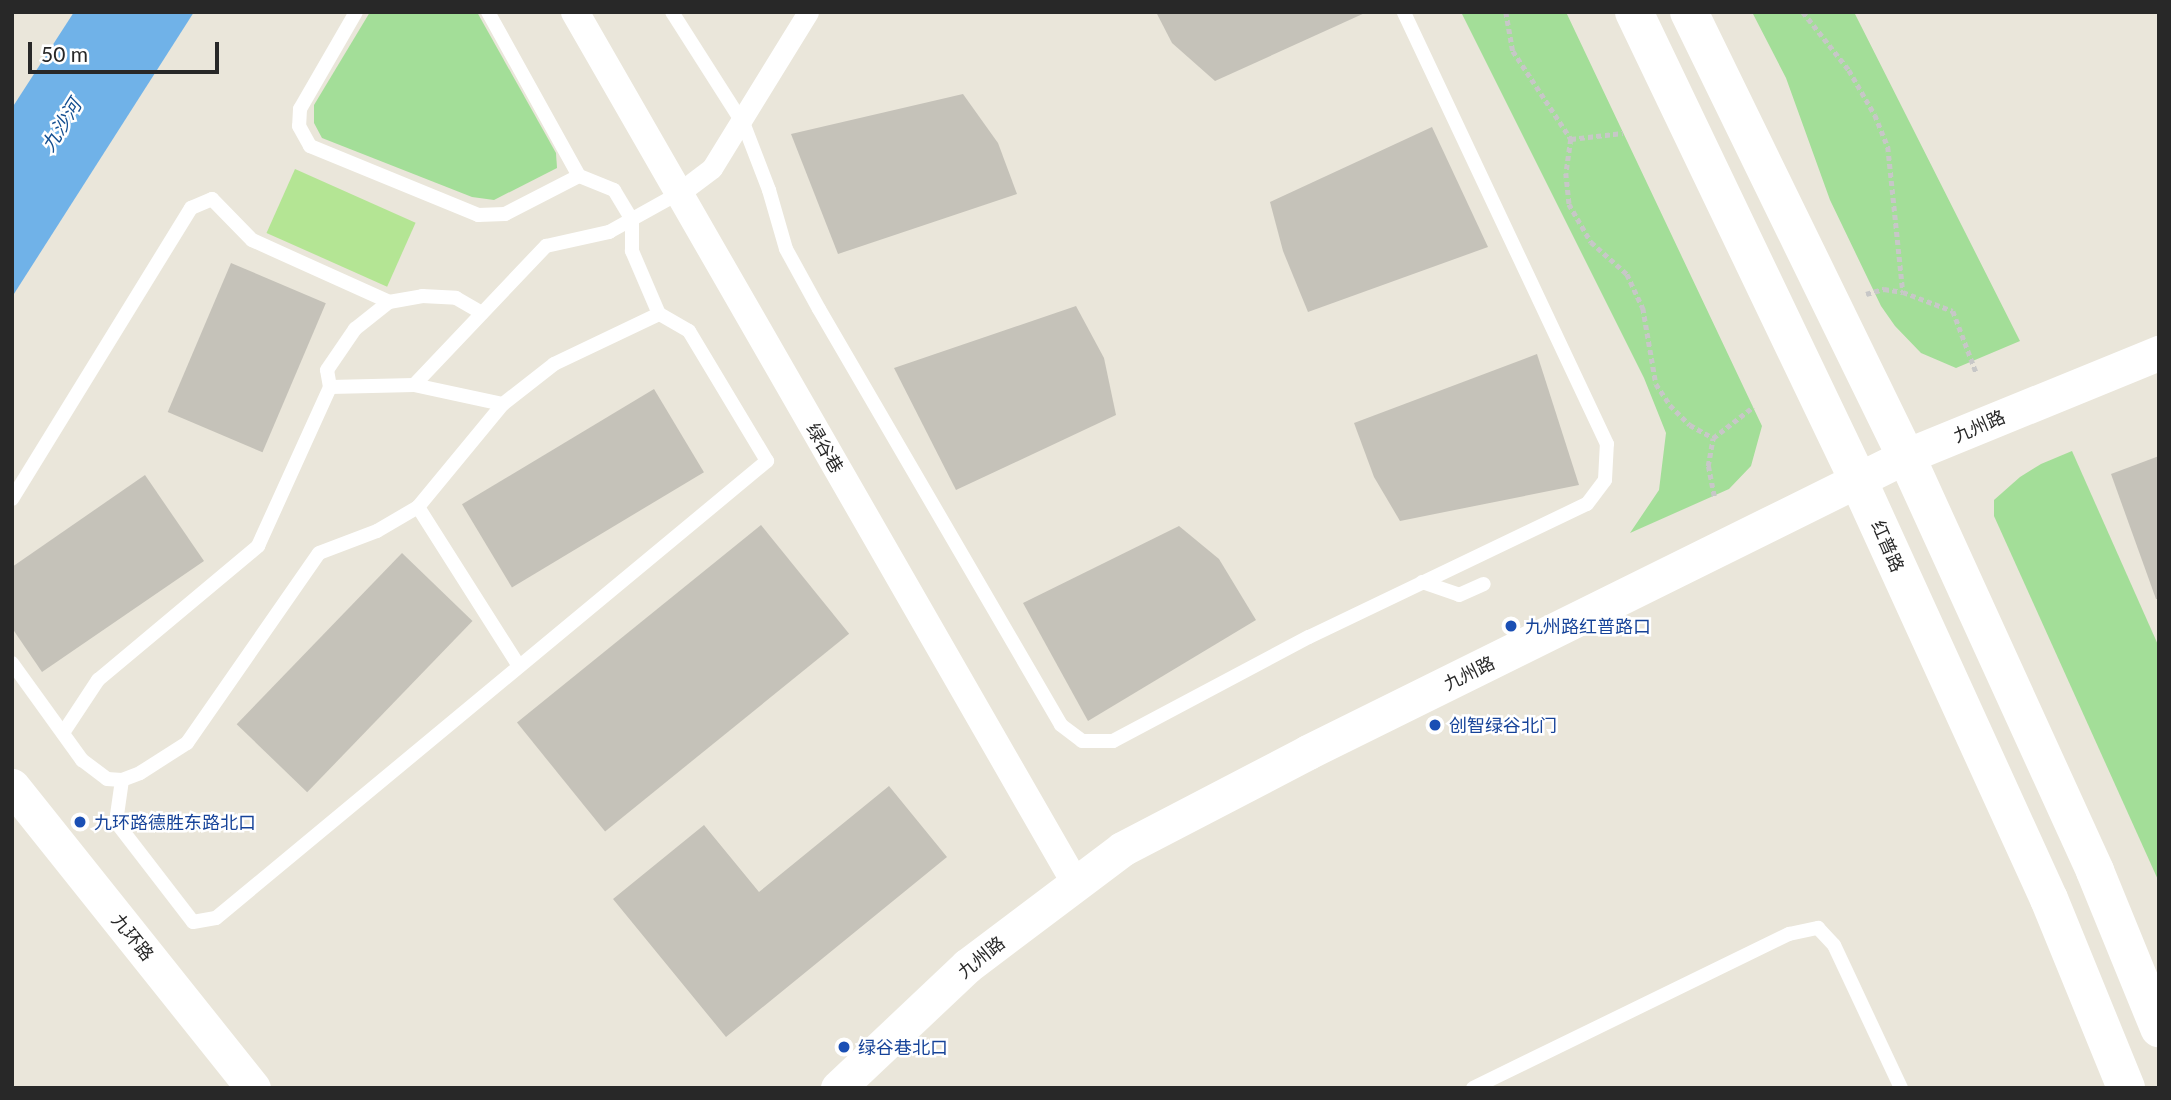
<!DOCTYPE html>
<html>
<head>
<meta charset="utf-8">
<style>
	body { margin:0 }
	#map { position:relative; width:2171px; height:1100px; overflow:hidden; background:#eae6da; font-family:Lato,"Noto Sans SC",sans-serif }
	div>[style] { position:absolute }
	.green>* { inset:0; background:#a3de98 }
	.pitch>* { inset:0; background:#b4e594; transform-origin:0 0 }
	.water>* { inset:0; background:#70b2e8 }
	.building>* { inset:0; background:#c5c2b9; transform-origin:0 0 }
	.path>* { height:4.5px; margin-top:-2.25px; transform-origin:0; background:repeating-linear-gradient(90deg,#c7c7c7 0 5px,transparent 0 8.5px) }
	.service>* { height:14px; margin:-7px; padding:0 7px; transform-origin:7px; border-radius:7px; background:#fff }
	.pedestrian>* { height:21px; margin:-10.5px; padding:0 10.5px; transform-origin:10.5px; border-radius:10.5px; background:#fff }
	.minor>* { height:28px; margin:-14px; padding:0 14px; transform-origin:14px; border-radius:14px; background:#fff }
	.tertiary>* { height:35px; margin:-17.5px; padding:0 17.5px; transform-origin:17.5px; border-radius:17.5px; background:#fff }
	.secondary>* { height:38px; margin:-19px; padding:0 19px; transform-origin:19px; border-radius:19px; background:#fff }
	.dots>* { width:19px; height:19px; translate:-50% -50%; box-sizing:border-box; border:4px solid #fff; border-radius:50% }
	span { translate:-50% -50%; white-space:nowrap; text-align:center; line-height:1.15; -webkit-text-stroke:5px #fff; paint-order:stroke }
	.street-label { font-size:18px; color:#282828 }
	.transit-label { font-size:18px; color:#164399 }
	.left { translate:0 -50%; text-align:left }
	.water-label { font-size:19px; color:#134e90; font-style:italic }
	.frame { position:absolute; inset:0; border:14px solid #282828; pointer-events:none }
	.scale { position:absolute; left:28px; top:42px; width:191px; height:32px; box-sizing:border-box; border:4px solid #282828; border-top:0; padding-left:9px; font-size:21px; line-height:24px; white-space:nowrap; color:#282828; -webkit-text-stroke:5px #fff; paint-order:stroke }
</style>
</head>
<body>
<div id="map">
	<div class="green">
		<div style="clip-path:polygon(370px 12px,477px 12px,556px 153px,557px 168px,494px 200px,472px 197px,322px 138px,314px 123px,314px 105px)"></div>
		<div style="clip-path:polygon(1461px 12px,1566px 12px,1762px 426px,1751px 466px,1729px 489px,1630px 533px,1659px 490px,1666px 433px,1644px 378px)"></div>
		<div style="clip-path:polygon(1752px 12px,1854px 12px,2020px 341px,1956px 368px,1921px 353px,1895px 326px,1881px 306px,1830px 200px,1786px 78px)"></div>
		<div style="clip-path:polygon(2072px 451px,2159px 647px,2159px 882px,1994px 516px,1994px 500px,2020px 477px,2041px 464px)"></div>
	</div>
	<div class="pitch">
		<div style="left:295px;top:169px;width:132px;height:70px;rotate:24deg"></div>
	</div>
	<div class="water">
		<div style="clip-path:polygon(74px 12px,194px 12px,12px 297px,12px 108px)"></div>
	</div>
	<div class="building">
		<div style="clip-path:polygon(1156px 12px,1367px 12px,1215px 81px,1172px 43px)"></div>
		<div style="clip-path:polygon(963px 94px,998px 143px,1017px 194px,838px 254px,791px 134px)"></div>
		<div style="clip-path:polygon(1432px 127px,1488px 247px,1308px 312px,1283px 251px,1270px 202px)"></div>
		<div style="left:231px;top:263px;width:103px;height:162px;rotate:23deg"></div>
		<div style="clip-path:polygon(1076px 306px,1104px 358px,1116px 415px,956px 490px,894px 368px)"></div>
		<div style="clip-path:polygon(1537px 354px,1579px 485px,1400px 521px,1374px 477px,1354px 423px)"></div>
		<div style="left:654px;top:389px;width:97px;height:224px;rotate:59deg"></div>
		<div style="clip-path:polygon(2159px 456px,2159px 599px,2156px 599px,2111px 474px)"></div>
		<div style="clip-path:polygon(145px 475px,204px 561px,42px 672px,12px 628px,12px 567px)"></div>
		<div style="left:761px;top:525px;width:140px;height:314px;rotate:51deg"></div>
		<div style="clip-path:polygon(1179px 526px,1219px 559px,1256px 620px,1088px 721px,1023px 603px)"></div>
		<div style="left:402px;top:553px;width:98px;height:238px;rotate:44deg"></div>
		<div style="clip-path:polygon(889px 786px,947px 857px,726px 1037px,613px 899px,704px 825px,759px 892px)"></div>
	</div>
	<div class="path">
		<div style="left:1506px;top:12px;width:40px;rotate:80deg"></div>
		<div style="left:1513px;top:51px;width:105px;rotate:56.6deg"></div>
		<div style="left:1571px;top:139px;width:34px;rotate:98deg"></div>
		<div style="left:1566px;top:173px;width:31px;rotate:84deg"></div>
		<div style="left:1569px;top:204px;width:44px;rotate:59.9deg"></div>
		<div style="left:1591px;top:242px;width:48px;rotate:41.6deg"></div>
		<div style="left:1627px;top:274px;width:38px;rotate:65deg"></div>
		<div style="left:1643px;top:308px;width:77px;rotate:80.3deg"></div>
		<div style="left:1656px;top:384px;width:25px;rotate:56deg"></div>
		<div style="left:1670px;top:405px;width:28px;rotate:45deg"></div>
		<div style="left:1690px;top:425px;width:26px;rotate:29deg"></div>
		<div style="left:1803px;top:12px;width:74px;rotate:51.6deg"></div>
		<div style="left:1849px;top:70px;width:52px;rotate:60deg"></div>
		<div style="left:1875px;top:115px;width:35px;rotate:68deg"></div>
		<div style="left:1888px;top:147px;width:146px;rotate:84.1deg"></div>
		<div style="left:1903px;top:292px;width:53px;rotate:20.8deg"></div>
		<div style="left:1953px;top:311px;width:65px;rotate:69.3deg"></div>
		<div style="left:1571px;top:139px;width:52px;rotate:-6.6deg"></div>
		<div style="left:1866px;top:294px;width:19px;rotate:-16deg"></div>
		<div style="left:1884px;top:289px;width:19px;rotate:9deg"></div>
		<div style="left:1714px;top:496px;width:31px;rotate:-101deg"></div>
		<div style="left:1708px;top:466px;width:28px;rotate:-80deg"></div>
		<div style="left:1713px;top:438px;width:51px;rotate:-37.8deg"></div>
	</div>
	<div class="service">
		<div style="left:356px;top:12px;width:112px;rotate:120deg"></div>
		<div style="left:300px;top:109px;width:17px;rotate:93deg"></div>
		<div style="left:299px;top:126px;width:23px;rotate:61deg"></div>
		<div style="left:310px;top:146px;width:182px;rotate:22.3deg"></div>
		<div style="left:478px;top:215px;width:27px;rotate:-2deg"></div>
		<div style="left:505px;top:214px;width:83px;rotate:-27.2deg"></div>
		<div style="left:672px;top:12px;width:134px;rotate:57.5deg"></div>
		<div style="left:744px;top:125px;width:70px;rotate:69deg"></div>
		<div style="left:769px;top:190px;width:61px;rotate:73.9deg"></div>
		<div style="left:786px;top:249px;width:68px;rotate:61.2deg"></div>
		<div style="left:819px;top:309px;width:481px;rotate:59.8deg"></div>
		<div style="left:1061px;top:725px;width:26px;rotate:37deg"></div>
		<div style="left:1082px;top:741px;width:31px"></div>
		<div style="left:1113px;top:741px;width:222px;rotate:-28deg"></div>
		<div style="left:1309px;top:637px;width:308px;rotate:-25.6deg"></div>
		<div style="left:1587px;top:504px;width:30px;rotate:-53deg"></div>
		<div style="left:1605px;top:480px;width:36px;rotate:-87deg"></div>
		<div style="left:1607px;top:444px;width:477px;rotate:-115.2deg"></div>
		<div style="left:414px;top:385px;width:192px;rotate:-46.5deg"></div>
		<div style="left:546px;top:246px;width:65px;rotate:-12.5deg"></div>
		<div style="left:609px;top:232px;width:80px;rotate:-29.1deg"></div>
		<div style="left:330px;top:387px;width:84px;rotate:-1.4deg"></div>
		<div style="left:414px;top:385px;width:91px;rotate:12.1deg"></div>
		<div style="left:12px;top:499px;width:342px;rotate:-58.4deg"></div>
		<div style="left:191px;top:208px;width:23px;rotate:-23deg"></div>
		<div style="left:212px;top:199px;width:57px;rotate:45.7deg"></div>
		<div style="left:252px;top:240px;width:150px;rotate:24.3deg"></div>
		<div style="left:418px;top:507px;width:188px;rotate:57.6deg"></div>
		<div style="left:1422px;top:582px;width:39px;rotate:19deg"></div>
		<div style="left:1459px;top:595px;width:27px;rotate:-24deg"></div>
		<div style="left:12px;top:663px;width:120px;rotate:54.2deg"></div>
		<div style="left:82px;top:760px;width:31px;rotate:37deg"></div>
		<div style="left:107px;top:779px;width:15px;rotate:4deg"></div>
		<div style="left:122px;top:780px;width:19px;rotate:-21deg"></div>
		<div style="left:140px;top:773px;width:56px;rotate:-32.6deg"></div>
		<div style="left:187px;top:743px;width:231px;rotate:-55.2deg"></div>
		<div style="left:319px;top:553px;width:62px;rotate:-20.8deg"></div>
		<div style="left:377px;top:531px;width:48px;rotate:-30.3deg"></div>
		<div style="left:418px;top:507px;width:134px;rotate:-50.5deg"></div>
		<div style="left:503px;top:404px;width:65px;rotate:-38.1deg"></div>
		<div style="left:554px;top:364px;width:116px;rotate:-25.5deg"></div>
		<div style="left:63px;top:733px;width:64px;rotate:-56.6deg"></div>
		<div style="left:98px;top:680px;width:209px;rotate:-39.9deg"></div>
		<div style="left:258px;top:546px;width:175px;rotate:-65.6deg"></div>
		<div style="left:330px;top:387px;width:17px;rotate:-100deg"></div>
		<div style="left:327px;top:370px;width:50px;rotate:-55.7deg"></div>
		<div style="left:355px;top:329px;width:43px;rotate:-38.5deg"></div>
		<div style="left:389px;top:302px;width:34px;rotate:-10deg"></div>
		<div style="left:422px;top:296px;width:34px;rotate:3deg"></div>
		<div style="left:456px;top:298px;width:30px;rotate:30deg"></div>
		<div style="left:122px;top:780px;width:42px;rotate:98.1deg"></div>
		<div style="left:116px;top:822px;width:126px;rotate:52.4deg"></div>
		<div style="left:193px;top:922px;width:23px;rotate:-10deg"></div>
		<div style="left:216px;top:918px;width:716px;rotate:-39.67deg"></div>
		<div style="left:767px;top:461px;width:152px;rotate:-121deg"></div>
		<div style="left:689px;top:331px;width:34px;rotate:-150deg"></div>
		<div style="left:659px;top:314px;width:69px;rotate:-113.2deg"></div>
		<div style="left:632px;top:251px;width:31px;rotate:-90deg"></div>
		<div style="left:632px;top:220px;width:35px;rotate:-121deg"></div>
		<div style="left:614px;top:190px;width:38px;rotate:-158deg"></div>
		<div style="left:579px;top:176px;width:188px;rotate:-119deg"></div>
		<div style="left:1473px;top:1088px;width:352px;rotate:-26deg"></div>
		<div style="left:1789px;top:934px;width:30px;rotate:-12deg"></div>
		<div style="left:1818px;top:928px;width:23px;rotate:47deg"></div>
		<div style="left:1834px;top:945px;width:158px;rotate:64.9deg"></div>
	</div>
	<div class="pedestrian">
		<div style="left:679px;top:193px;width:41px;rotate:-37.1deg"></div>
		<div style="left:712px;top:168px;width:183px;rotate:-58.4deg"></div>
	</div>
	<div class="minor">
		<div style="left:575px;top:12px;width:1006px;rotate:60.12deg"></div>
	</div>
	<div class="tertiary">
		<div style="left:12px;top:786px;width:386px;rotate:51.4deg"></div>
		<div style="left:838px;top:1088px;width:178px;rotate:-43.4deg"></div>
		<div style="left:967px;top:966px;width:194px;rotate:-37deg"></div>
		<div style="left:1122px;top:849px;width:210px;rotate:-27.5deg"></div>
		<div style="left:1308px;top:752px;width:667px;rotate:-26.33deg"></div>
		<div style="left:1906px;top:456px;width:273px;rotate:-22.2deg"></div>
	</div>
	<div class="secondary">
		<div style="left:1634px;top:12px;width:519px;rotate:64.42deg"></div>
		<div style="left:1858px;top:480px;width:460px;rotate:65.5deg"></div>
		<div style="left:2049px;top:899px;width:204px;rotate:67.8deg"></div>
		<div style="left:1689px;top:12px;width:494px;rotate:64deg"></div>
		<div style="left:1906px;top:456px;width:456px;rotate:65.5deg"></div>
		<div style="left:2095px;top:871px;width:170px;rotate:67.8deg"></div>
	</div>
	<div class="dots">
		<div style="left:1511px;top:626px;background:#1a4fb4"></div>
		<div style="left:1435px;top:725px;background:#1a4fb4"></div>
		<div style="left:80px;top:822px;background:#1a4fb4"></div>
		<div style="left:844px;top:1047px;background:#1a4fb4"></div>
	</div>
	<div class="street-label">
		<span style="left:1979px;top:426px;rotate:-23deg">九州路</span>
		<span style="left:825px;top:448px;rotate:60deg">绿谷巷</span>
		<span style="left:1888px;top:546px;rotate:66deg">红普路</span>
		<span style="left:1469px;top:673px;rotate:-26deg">九州路</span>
		<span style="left:133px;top:937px;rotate:51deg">九环路</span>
		<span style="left:981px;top:957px;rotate:-39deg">九州路</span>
	</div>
	<div class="transit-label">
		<span class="left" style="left:1525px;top:626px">九州路红普路口</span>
		<span class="left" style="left:1449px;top:725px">创智绿谷北门</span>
		<span class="left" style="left:94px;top:822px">九环路德胜东路北口</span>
		<span class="left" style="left:858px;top:1047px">绿谷巷北口</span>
	</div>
	<div class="water-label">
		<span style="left:61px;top:125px;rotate:-58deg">九沙河</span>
	</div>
	<div class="frame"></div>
	<div class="scale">50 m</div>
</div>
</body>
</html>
